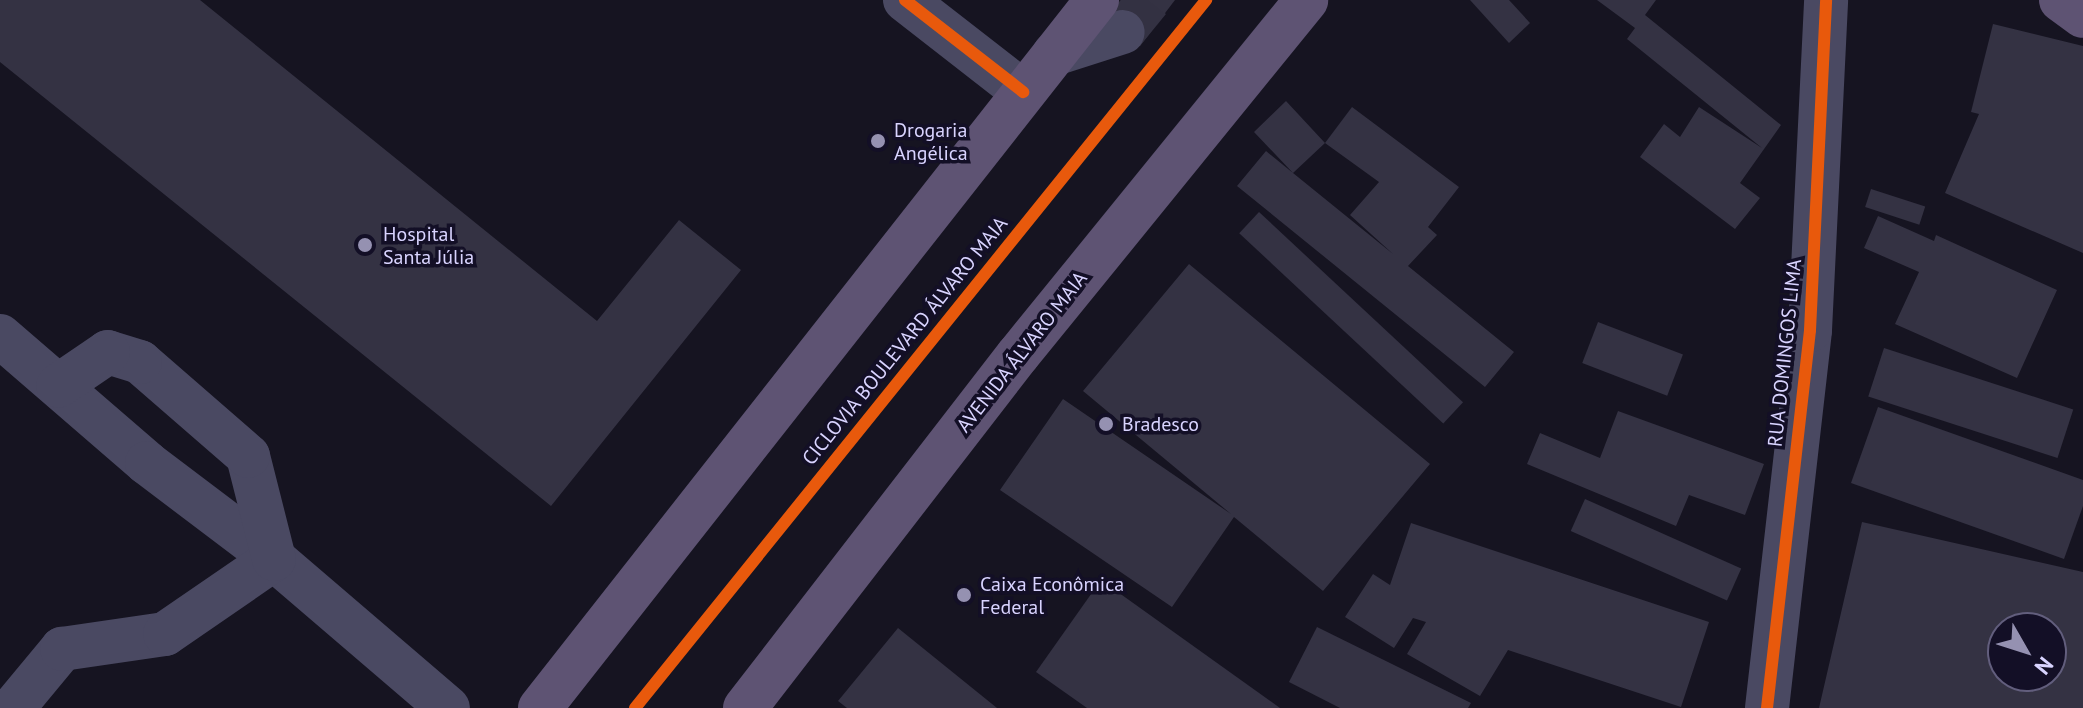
<!DOCTYPE html>
<html>
<head>
<meta charset="utf-8">
<style>
	body { margin:0 }
	#map { position:relative; width:2083px; height:708px; overflow:hidden; background:#161421; font-family:"PT Sans",sans-serif }
	div>[style] { position:absolute }
	.building>* { inset:0; background:#343243; transform-origin:0 0 }
	.minor-tunnel>* { height:44px; margin-top:-22px; transform-origin:0; background:repeating-linear-gradient(90deg,#333142 0 44px,transparent 0 66px) }
	.minor>* { height:44px; margin:-22px; padding:0 22px; transform-origin:22px; border-radius:22px; background:#4a4962 }
	.major>* { height:44px; margin:-22px; padding:0 22px; transform-origin:22px; border-radius:22px; background:#5e5373 }
	.cycleway>* { height:12px; margin:-6px; padding:0 6px; transform-origin:6px; border-radius:6px; background:#e8590c }
	.dots>* { width:22px; height:22px; translate:-50% -50%; box-sizing:border-box; border:4px solid #130f26; border-radius:50% }
	span { translate:-50% -50%; white-space:nowrap; text-align:center; line-height:1.15; -webkit-text-stroke:7px #130f26; paint-order:stroke }
	.poi-label { font-size:20px; color:#d9d4ff }
	.left { translate:0 -50%; text-align:left }
	.street-label { font-size:20px; color:#d9d4ff }
	.north { position:absolute; left:1987px; top:612px; width:80px; height:80px; box-sizing:border-box; background:#130f26; border:2px solid #625e7d; border-radius:50%; rotate:129deg; font-size:22px; font-weight:700; line-height:32px; text-align:center; color:#d9d4ff }
	.north::after { content:''; display:block; margin:auto; width:28px; height:36px; background:#9591b1; clip-path:polygon(50% 0,100% 100%,50% 72%,0 100%) }
</style>
</head>
<body>
<div id="map">
	<div class="building">
		<div style="clip-path:polygon(0 0,200px 0,597px 321px,679px 220px,741px 270px,551px 506px,0 62px)"></div>
		<div style="clip-path:polygon(1130px 0,1175px 0,1140px 46px,1111px 25px)"></div>
		<div style="clip-path:polygon(1470px 0,1509px 0,1530px 23px,1509px 43px)"></div>
		<div style="clip-path:polygon(1597px 0,1656px 0,1645px 15px,1781px 125px,1740px 183px,1760px 198px,1735px 229px,1640px 157px,1664px 124px,1680px 137px,1699px 107px,1762px 148px,1627px 39px,1635px 28px)"></div>
		<div style="clip-path:polygon(1993px 24px,2083px 46px,2083px 253px,1945px 193px,1979px 114px,1971px 112px)"></div>
		<div style="clip-path:polygon(1286px 101px,1325px 143px,1293px 173px,1393px 254px,1350px 215px,1379px 182px,1325px 143px,1352px 107px,1459px 187px,1428px 227px,1437px 235px,1408px 266px,1514px 352px,1485px 387px,1237px 186px,1266px 151px,1293px 173px,1254px 132px)"></div>
		<div style="left:1871px;top:189px;width:57px;height:19px;rotate:18deg"></div>
		<div style="left:1259px;top:212px;width:279px;height:29px;rotate:43deg"></div>
		<div style="clip-path:polygon(1878px 216px,1934px 241px,1936px 235px,2057px 290px,2017px 378px,1895px 324px,1919px 272px,1864px 248px)"></div>
		<div style="clip-path:polygon(1189px 264px,1430px 464px,1323px 591px,1234px 517px,1172px 607px,1000px 490px,1063px 399px,1231px 514px,1083px 391px)"></div>
		<div style="left:1598px;top:322px;width:91px;height:44px;rotate:21deg"></div>
		<div style="left:1884px;top:348px;width:199px;height:51px;rotate:18deg"></div>
		<div style="clip-path:polygon(1878px 407px,2083px 480px,2083px 506px,2064px 559px,1851px 483px)"></div>
		<div style="clip-path:polygon(1618px 411px,1764px 464px,1745px 515px,1689px 495px,1676px 526px,1527px 464px,1540px 433px,1600px 458px)"></div>
		<div style="left:1585px;top:499px;width:171px;height:35px;rotate:24deg"></div>
		<div style="clip-path:polygon(evenodd,1862px 522px,2083px 572px,2083px 708px,1819px 708px,1862px 522px,2003px 628px,2051px 628px,2051px 676px,2003px 676px,2003px 628px)"></div>
		<div style="clip-path:polygon(1411px 523px,1709px 622px,1681px 707px,1508px 650px,1480px 696px,1407px 654px,1426px 622px,1413px 618px,1394px 648px,1345px 617px,1373px 574px,1390px 585px)"></div>
		<div style="clip-path:polygon(1101px 580px,1280px 708px,1087px 708px,1036px 672px)"></div>
		<div style="clip-path:polygon(1317px 627px,1471px 703px,1468px 708px,1340px 708px,1289px 682px)"></div>
		<div style="clip-path:polygon(898px 628px,997px 708px,847px 708px,838px 701px)"></div>
	</div>
	<div class="minor-tunnel">
		<div style="left:1123px;top:32px;width:41px;rotate:-50.9deg"></div>
	</div>
	<div class="minor">
		<div style="left:905px;top:0;width:150px;rotate:37.9deg"></div>
		<div style="left:1054px;top:54px;width:72px;rotate:-17.7deg"></div>
		<div style="left:0;top:336px;width:194px;rotate:40.8deg"></div>
		<div style="left:147px;top:463px;width:159px;rotate:37.1deg"></div>
		<div style="left:274px;top:559px;width:229px;rotate:40.6deg"></div>
		<div style="left:13px;top:708px;width:77px;rotate:-50.3deg"></div>
		<div style="left:62px;top:649px;width:104px;rotate:-8.3deg"></div>
		<div style="left:165px;top:634px;width:132px;rotate:-34.5deg"></div>
		<div style="left:274px;top:559px;width:106px;rotate:-104.2deg"></div>
		<div style="left:248px;top:456px;width:143px;rotate:-139deg"></div>
		<div style="left:140px;top:362px;width:34px;rotate:-163deg"></div>
		<div style="left:108px;top:352px;width:60px;rotate:145.8deg"></div>
		<div style="left:1767px;top:708px;width:380px;rotate:-83.5deg"></div>
		<div style="left:1810px;top:330px;width:330px;rotate:-87.2deg"></div>
	</div>
	<div class="major">
		<div style="left:2061px;top:0;width:27px;rotate:36deg"></div>
		<div style="left:540px;top:708px;width:901px;rotate:-51.81deg"></div>
		<div style="left:745px;top:708px;width:446px;rotate:-52.3deg"></div>
		<div style="left:1018px;top:355px;width:457px;rotate:-50.9deg"></div>
	</div>
	<div class="cycleway">
		<div style="left:905px;top:0;width:150px;rotate:37.9deg"></div>
		<div style="left:635px;top:708px;width:910px;rotate:-51.11deg"></div>
		<div style="left:1767px;top:708px;width:380px;rotate:-83.5deg"></div>
		<div style="left:1810px;top:330px;width:330px;rotate:-87.2deg"></div>
	</div>
	<div class="dots">
		<div style="left:878px;top:141px;background:#9591b1"></div>
		<div style="left:365px;top:245px;background:#9591b1"></div>
		<div style="left:1106px;top:424px;background:#9591b1"></div>
		<div style="left:964px;top:595px;background:#9591b1"></div>
	</div>
	<div class="poi-label">
		<span class="left" style="left:894px;top:142px">Drogaria<br>Angélica</span>
		<span class="left" style="left:383px;top:246px">Hospital<br>Santa Júlia</span>
		<span class="left" style="left:1122px;top:424px">Bradesco</span>
		<span class="left" style="left:980px;top:596px">Caixa Econômica<br>Federal</span>
	</div>
	<div class="street-label">
		<span style="left:905px;top:341px;rotate:-51deg">CICLOVIA BOULEVARD ÁLVARO MAIA</span>
		<span style="left:1022px;top:352px;rotate:-52deg">AVENIDA ÁLVARO MAIA</span>
		<span style="left:1785px;top:353px;rotate:-84deg">RUA DOMINGOS LIMA</span>
	</div>
	<div class="north">N</div>
</div>
</body>
</html>
